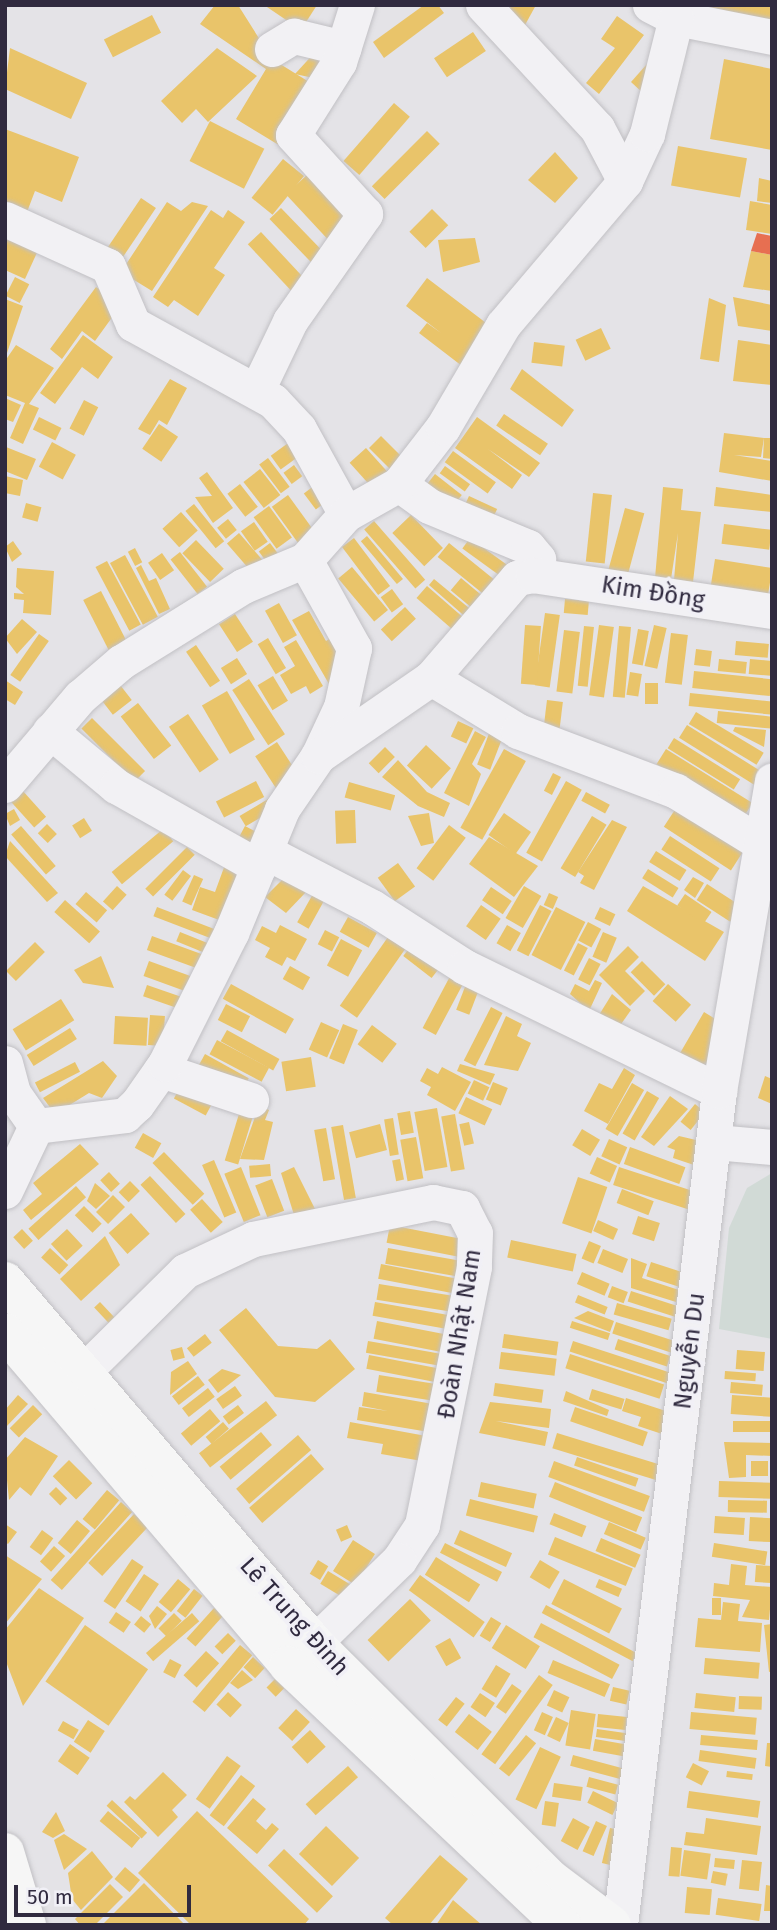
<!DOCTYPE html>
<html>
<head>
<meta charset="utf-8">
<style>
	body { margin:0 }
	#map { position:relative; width:777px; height:1930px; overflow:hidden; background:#e4e3e7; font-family:"Fira Sans",sans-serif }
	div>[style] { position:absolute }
	.green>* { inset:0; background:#d1dad6 }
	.homes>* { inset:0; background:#e9c46a; transform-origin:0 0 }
	.shops>* { inset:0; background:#e76f51 }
	.roads { filter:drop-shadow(0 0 2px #c1c0c4) drop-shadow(0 0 2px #c1c0c4) }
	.minor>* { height:35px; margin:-17.5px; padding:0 17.5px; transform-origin:17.5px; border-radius:17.5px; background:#f2f1f4 }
	.major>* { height:38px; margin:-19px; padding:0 19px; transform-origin:19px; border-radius:19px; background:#f6f6f6 }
	.highway>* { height:38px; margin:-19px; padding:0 19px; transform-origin:19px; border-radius:19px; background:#f6f6f6 }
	span { translate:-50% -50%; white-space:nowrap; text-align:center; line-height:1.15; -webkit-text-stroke:7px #f1f0f6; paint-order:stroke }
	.street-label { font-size:24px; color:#302a3f }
	.frame { position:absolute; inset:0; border:7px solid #302a3f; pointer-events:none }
	.scale { position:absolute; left:14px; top:1885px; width:177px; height:32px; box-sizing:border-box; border:4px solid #302a3f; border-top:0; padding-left:9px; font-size:21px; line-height:24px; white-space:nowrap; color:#302a3f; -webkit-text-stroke:5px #f1f0f6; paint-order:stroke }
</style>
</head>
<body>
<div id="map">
	<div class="green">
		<div style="clip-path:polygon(772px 1173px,772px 1339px,719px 1329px,729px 1228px,747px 1188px)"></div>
	</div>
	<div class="homes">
		<div style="clip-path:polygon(215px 5px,238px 5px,272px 59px,314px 85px,282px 147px,236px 119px,266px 69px,200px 24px)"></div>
		<div style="clip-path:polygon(264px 5px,317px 5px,301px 30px)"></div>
		<div style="clip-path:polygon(424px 5px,438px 5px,444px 13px,384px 58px,373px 42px)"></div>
		<div style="clip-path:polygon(512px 5px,536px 5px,525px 25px,506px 14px)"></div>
		<div style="clip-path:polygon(700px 5px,772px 5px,772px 22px)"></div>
		<div style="left:152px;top:15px;width:20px;height:54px;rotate:63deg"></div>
		<div style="clip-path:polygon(617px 16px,644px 35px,599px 94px,586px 83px,615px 48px,601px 39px)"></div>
		<div style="left:473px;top:32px;width:23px;height:47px;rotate:56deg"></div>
		<div style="clip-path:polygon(10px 48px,87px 83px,71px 119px,5px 89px)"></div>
		<div style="clip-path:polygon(217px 48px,257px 76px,208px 122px,196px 109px,182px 123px,161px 101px)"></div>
		<div style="clip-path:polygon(317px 50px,335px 62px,318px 79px,295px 74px)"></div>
		<div style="clip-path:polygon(724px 59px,772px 69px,772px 150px,710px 139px)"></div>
		<div style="clip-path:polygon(647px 64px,644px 94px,631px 82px)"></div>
		<div style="left:394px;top:103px;width:21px;height:77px;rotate:41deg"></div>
		<div style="left:210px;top:121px;width:61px;height:45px;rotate:27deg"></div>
		<div style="clip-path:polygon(5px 129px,79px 157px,62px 202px,35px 191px,27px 212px,5px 203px)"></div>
		<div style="left:427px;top:131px;width:18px;height:78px;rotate:45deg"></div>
		<div style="left:678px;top:146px;width:70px;height:40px;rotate:10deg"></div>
		<div style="clip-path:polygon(555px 152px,578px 178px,555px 203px,528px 180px)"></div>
		<div style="left:283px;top:159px;width:27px;height:50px;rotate:39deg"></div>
		<div style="left:308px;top:174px;width:70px;height:30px;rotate:47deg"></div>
		<div style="clip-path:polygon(759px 178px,772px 181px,772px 203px,757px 201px)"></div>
		<div style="left:141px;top:198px;width:18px;height:66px;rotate:34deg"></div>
		<div style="clip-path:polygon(750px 201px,772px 205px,772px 234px,746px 230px)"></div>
		<div style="clip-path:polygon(167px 202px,181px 211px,192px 202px,208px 206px,152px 291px,121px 272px)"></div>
		<div style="left:281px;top:208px;width:70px;height:16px;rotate:46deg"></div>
		<div style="left:432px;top:209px;width:23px;height:32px;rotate:45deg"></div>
		<div style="clip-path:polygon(211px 210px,223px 218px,228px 210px,245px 222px,214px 268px,225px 275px,198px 316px,174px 300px,168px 307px,153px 297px)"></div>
		<div style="clip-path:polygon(5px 230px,40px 246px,25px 279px,5px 270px)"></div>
		<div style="left:261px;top:232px;width:69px;height:18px;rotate:47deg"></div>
		<div style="clip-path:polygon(475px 238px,480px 262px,443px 272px,438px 240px)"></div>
		<div style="clip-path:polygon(751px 251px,772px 255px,772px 291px,743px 287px)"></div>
		<div style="left:15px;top:277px;width:16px;height:21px;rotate:27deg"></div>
		<div style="clip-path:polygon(427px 278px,494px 329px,462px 366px,419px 333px,427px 323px,441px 333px,406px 306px)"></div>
		<div style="clip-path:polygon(96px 287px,121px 305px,95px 341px,82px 331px,62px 359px,50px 349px)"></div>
		<div style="clip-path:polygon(733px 297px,772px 305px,772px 331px,738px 326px)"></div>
		<div style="clip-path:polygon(709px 298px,726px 305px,719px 362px,700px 359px)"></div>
		<div style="clip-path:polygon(5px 299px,23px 306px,6px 356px,5px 356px)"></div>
		<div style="left:601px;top:328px;width:23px;height:28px;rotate:65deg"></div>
		<div style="clip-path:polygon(83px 335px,113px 357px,98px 379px,82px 367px,55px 404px,40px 393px)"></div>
		<div style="clip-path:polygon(738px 340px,772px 345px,772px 385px,733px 381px)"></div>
		<div style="left:534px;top:342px;width:31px;height:21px;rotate:7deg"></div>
		<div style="clip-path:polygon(16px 345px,54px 368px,29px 404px,39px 408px,23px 444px,10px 438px,25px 403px,5px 395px,5px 361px)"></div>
		<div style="clip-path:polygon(522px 369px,574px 410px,562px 427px,510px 389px)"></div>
		<div style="clip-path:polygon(170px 379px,187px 388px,167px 425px,159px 420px,150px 435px,138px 429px)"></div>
		<div style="clip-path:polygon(5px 398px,21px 405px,13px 422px,5px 419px)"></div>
		<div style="left:84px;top:400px;width:16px;height:32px;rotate:27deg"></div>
		<div style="left:504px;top:414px;width:53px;height:14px;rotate:34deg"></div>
		<div style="left:39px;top:417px;width:25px;height:14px;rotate:26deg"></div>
		<div style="clip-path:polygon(477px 417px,540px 463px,529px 477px,488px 449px,522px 475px,512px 489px,455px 448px)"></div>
		<div style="left:159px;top:424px;width:23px;height:30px;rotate:34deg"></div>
		<div style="clip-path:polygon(724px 433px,764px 438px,761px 457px,734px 455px,772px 461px,772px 481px,719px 472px)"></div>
		<div style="left:381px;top:436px;width:34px;height:17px;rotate:45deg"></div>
		<div style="left:295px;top:438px;width:17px;height:30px;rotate:54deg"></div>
		<div style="clip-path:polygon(764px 438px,772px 438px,772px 459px,763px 458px)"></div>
		<div style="left:52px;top:442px;width:27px;height:28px;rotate:28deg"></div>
		<div style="clip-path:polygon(6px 447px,36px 459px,27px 480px,5px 471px)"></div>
		<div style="left:366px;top:448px;width:38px;height:22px;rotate:48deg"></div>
		<div style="left:453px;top:451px;width:53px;height:14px;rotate:36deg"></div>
		<div style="left:268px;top:458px;width:36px;height:11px;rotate:53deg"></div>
		<div style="left:294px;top:465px;width:14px;height:13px;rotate:54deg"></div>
		<div style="left:445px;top:466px;width:31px;height:9px;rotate:36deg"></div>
		<div style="left:260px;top:469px;width:33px;height:21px;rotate:52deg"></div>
		<div style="clip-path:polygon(207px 472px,233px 508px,213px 523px,195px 497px,212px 496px,199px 478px)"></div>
		<div style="left:435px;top:474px;width:34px;height:14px;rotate:38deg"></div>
		<div style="clip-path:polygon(5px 476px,23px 480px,20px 496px,5px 493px)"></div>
		<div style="left:240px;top:484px;width:29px;height:16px;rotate:52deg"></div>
		<div style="left:315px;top:485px;width:20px;height:14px;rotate:53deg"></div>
		<div style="clip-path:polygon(663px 487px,683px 489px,681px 510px,701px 512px,693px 582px,674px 580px,678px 533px,671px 579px,655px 578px)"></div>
		<div style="clip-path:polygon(716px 487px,772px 495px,772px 512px,714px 506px)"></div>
		<div style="left:593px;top:493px;width:19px;height:69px;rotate:6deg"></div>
		<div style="left:288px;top:495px;width:53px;height:20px;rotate:54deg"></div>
		<div style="left:469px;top:496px;width:31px;height:14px;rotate:25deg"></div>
		<div style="left:26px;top:503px;width:16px;height:15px;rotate:15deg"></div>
		<div style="left:194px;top:504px;width:48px;height:11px;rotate:51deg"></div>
		<div style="left:269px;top:506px;width:39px;height:19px;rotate:54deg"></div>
		<div style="left:625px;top:508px;width:20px;height:73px;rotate:15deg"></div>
		<div style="left:181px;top:512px;width:25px;height:25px;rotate:48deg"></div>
		<div style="left:411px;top:515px;width:46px;height:26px;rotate:46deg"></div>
		<div style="left:228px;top:519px;width:14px;height:14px;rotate:51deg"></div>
		<div style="left:374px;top:521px;width:78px;height:13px;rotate:49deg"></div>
		<div style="left:254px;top:522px;width:24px;height:16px;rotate:55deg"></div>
		<div style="left:724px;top:524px;width:48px;height:20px;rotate:7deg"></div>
		<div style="left:239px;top:533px;width:41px;height:16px;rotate:49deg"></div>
		<div style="left:367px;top:536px;width:56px;height:8px;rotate:50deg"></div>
		<div style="left:354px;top:538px;width:60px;height:15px;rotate:53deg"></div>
		<div style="left:470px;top:538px;width:58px;height:13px;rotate:36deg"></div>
		<div style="left:196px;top:540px;width:40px;height:19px;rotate:46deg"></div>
		<div style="clip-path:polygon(13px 541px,22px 554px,12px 562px,5px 547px)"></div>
		<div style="left:270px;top:543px;width:20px;height:14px;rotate:53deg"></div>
		<div style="left:449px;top:543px;width:70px;height:18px;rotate:39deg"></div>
		<div style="left:135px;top:548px;width:16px;height:8px;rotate:63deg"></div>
		<div style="left:180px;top:552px;width:44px;height:12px;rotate:52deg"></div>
		<div style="left:162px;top:553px;width:21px;height:17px;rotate:55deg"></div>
		<div style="left:125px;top:555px;width:70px;height:17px;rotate:62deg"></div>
		<div style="left:715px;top:559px;width:58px;height:27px;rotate:9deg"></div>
		<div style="left:107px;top:561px;width:72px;height:13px;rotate:62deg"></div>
		<div style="clip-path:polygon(141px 565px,149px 581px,156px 578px,170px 609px,159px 614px,136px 568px)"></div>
		<div style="left:352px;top:567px;width:56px;height:18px;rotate:50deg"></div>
		<div style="clip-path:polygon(17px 568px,54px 571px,51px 615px,23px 613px,24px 600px,14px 599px,14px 593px,24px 594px,16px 587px)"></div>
		<div style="left:461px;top:578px;width:39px;height:16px;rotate:40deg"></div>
		<div style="clip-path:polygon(434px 579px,475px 613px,469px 620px,429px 585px)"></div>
		<div style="left:427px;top:586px;width:58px;height:16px;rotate:41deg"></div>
		<div style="left:392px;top:589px;width:19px;height:14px;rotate:54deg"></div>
		<div style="left:101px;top:591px;width:62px;height:20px;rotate:63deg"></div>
		<div style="left:565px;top:599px;width:24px;height:14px;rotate:5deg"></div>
		<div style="left:279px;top:603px;width:37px;height:16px;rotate:61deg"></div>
		<div style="left:405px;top:607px;width:16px;height:33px;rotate:47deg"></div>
		<div style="clip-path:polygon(309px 611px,326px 641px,334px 636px,348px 673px,329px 684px,292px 620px)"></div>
		<div style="left:545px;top:613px;width:15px;height:73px;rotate:8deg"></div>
		<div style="left:235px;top:614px;width:33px;height:19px;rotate:57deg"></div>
		<div style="clip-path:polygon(22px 619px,37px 632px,17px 654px,5px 638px)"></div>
		<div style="left:525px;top:625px;width:16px;height:59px;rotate:4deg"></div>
		<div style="left:599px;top:625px;width:15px;height:71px;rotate:8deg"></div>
		<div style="left:654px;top:625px;width:13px;height:42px;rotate:13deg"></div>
		<div style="left:584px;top:626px;width:10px;height:60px;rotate:6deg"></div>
		<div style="left:619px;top:626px;width:12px;height:71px;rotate:5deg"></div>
		<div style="left:638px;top:629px;width:11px;height:35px;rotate:10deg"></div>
		<div style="left:564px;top:630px;width:16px;height:62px;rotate:7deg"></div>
		<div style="left:671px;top:633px;width:17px;height:50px;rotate:7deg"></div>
		<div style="left:39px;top:634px;width:12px;height:50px;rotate:35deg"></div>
		<div style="left:268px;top:638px;width:35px;height:12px;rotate:59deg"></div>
		<div style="clip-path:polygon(296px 640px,323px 686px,310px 694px,306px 686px,291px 694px,280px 675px,295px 666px,284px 647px)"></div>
		<div style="left:736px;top:641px;width:33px;height:14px;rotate:5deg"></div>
		<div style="left:196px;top:645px;width:43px;height:12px;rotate:56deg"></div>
		<div style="left:696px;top:649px;width:16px;height:16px;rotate:7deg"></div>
		<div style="left:237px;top:658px;width:19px;height:19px;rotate:58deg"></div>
		<div style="left:719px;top:659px;width:28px;height:12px;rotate:6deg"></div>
		<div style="left:750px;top:659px;width:22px;height:15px;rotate:5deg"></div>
		<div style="left:694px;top:671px;width:78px;height:17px;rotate:6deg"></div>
		<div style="left:630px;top:672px;width:12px;height:23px;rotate:9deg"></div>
		<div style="left:273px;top:676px;width:29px;height:18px;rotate:59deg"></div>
		<div style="left:249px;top:679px;width:66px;height:20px;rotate:57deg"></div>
		<div style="clip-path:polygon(5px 680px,23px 692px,15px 705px,5px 699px)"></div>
		<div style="left:117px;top:681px;width:24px;height:24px;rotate:52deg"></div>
		<div style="left:645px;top:683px;width:13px;height:21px"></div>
		<div style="left:227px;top:691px;width:56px;height:29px;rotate:60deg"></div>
		<div style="left:690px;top:693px;width:82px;height:13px;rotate:6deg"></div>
		<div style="left:547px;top:700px;width:16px;height:35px;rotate:7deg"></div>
		<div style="left:138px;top:703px;width:54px;height:22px;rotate:52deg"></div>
		<div style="left:718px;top:711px;width:54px;height:12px;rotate:6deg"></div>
		<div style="left:696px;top:712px;width:79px;height:14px;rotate:31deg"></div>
		<div style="left:188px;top:714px;width:55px;height:23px;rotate:56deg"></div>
		<div style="left:92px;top:718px;width:75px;height:15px;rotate:45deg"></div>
		<div style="left:458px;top:721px;width:17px;height:17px;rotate:25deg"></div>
		<div style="left:687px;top:725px;width:89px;height:15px;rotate:32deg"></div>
		<div style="clip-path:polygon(735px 727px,766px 730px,764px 747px,733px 731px)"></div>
		<div style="clip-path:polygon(475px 731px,486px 737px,472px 764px,481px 774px,469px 806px,444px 793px)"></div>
		<div style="left:490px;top:731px;width:14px;height:36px;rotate:21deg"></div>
		<div style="left:674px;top:738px;width:78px;height:12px;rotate:32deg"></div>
		<div style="left:277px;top:742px;width:43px;height:26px;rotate:57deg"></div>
		<div style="left:426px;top:745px;width:34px;height:28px;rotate:43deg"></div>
		<div style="left:385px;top:747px;width:14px;height:23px;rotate:45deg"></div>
		<div style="left:504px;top:749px;width:25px;height:90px;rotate:29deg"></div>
		<div style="left:666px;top:749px;width:102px;height:18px;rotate:32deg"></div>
		<div style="clip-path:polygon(398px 760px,427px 792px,450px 803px,444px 817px,418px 806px,382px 777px)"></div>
		<div style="left:553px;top:773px;width:9px;height:20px;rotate:27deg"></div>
		<div style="left:256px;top:781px;width:18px;height:45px;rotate:63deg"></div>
		<div style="left:566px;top:781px;width:18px;height:82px;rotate:29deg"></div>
		<div style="left:349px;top:782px;width:48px;height:16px;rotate:16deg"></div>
		<div style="left:22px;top:790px;width:36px;height:16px;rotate:48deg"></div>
		<div style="left:586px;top:792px;width:27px;height:10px;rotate:28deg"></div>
		<div style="left:273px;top:796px;width:12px;height:39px;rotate:59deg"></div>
		<div style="left:678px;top:805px;width:80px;height:26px;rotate:33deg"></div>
		<div style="clip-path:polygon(14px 809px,20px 820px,10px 826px,5px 814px)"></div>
		<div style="left:355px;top:810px;width:33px;height:20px;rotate:88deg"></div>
		<div style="clip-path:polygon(429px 813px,434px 843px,421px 846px,408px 816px)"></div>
		<div style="left:504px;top:813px;width:33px;height:27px;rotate:35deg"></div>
		<div style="left:592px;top:816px;width:17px;height:61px;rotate:31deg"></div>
		<div style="left:84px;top:818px;width:15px;height:14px;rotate:58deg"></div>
		<div style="clip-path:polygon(612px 820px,627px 827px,594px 890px,580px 883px,584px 876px,578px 872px)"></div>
		<div style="left:47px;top:824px;width:14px;height:13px;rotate:45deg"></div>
		<div style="left:449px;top:825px;width:21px;height:54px;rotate:37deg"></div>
		<div style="left:21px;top:826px;width:53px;height:13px;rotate:49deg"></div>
		<div style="left:245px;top:826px;width:21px;height:19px;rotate:28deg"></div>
		<div style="left:163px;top:829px;width:16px;height:67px;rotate:50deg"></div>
		<div style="left:670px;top:836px;width:59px;height:16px;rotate:33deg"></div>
		<div style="clip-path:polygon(489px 837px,538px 866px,514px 897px,469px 864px)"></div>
		<div style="clip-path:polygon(10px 841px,58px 893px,47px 902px,5px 856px)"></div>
		<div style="left:187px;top:847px;width:11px;height:59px;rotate:45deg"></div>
		<div style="left:656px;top:851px;width:36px;height:13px;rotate:32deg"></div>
		<div style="clip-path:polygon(226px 862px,249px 870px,230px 924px,192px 910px,200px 887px,215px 892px)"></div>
		<div style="left:398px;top:863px;width:29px;height:25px;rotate:54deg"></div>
		<div style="left:648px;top:869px;width:36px;height:11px;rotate:32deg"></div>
		<div style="left:183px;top:870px;width:10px;height:31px;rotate:37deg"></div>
		<div style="clip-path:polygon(292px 870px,306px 892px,286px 913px,265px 897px)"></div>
		<div style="left:194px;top:875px;width:10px;height:29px;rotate:24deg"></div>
		<div style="clip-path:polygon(693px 877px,704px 883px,695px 898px,684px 890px)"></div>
		<div style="left:319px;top:883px;width:13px;height:45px;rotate:29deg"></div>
		<div style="left:707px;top:884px;width:40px;height:19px;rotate:33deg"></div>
		<div style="left:117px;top:886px;width:13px;height:21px;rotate:42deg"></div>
		<div style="left:524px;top:886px;width:20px;height:37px;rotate:30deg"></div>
		<div style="clip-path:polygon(643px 886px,724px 932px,705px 961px,627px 911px)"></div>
		<div style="left:491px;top:887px;width:25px;height:16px;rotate:34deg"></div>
		<div style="left:86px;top:892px;width:28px;height:16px;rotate:41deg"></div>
		<div style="left:549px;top:893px;width:10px;height:13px;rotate:24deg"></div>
		<div style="left:685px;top:894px;width:32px;height:14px;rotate:34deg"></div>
		<div style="left:65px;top:900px;width:47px;height:16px;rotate:42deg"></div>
		<div style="left:481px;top:905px;width:24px;height:26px;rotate:35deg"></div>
		<div style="left:540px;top:905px;width:13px;height:51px;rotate:27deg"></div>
		<div style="left:157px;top:907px;width:69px;height:10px;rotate:21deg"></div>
		<div style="left:556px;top:907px;width:33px;height:54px;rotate:27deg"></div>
		<div style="left:600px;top:907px;width:17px;height:13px;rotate:25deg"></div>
		<div style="left:348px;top:917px;width:33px;height:17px;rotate:29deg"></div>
		<div style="left:588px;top:922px;width:15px;height:21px;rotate:28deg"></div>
		<div style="clip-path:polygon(280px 925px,307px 939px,295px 961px,287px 957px,282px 966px,265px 957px,270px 948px,255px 940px,262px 926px,276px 933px)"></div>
		<div style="left:507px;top:925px;width:16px;height:21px;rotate:30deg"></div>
		<div style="left:325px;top:930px;width:16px;height:16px;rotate:27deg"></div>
		<div style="left:180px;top:932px;width:35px;height:10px;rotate:22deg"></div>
		<div style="left:603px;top:932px;width:15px;height:27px;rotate:23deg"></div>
		<div style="left:152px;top:936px;width:54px;height:15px;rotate:20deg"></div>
		<div style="left:388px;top:937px;width:21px;height:84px;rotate:35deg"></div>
		<div style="left:418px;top:937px;width:36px;height:24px;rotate:38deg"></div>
		<div style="left:341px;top:939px;width:24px;height:30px;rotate:28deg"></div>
		<div style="left:35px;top:942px;width:14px;height:41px;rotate:45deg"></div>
		<div style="left:578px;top:943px;width:11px;height:31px;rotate:27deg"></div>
		<div style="clip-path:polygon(628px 946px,639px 957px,625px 971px,645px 991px,630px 1006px,599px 975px)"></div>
		<div style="clip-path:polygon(101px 956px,114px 988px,83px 983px,74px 970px)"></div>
		<div style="left:589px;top:958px;width:13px;height:24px;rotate:27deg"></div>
		<div style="left:149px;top:961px;width:52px;height:16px;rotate:20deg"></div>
		<div style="left:642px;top:961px;width:33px;height:16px;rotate:45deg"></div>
		<div style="left:290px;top:966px;width:23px;height:15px;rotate:29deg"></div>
		<div style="left:455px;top:967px;width:15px;height:69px;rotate:28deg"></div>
		<div style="left:468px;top:979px;width:14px;height:33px;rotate:21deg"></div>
		<div style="clip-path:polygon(595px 980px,602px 983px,589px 1011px,570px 994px,575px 984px,589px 991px)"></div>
		<div style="left:231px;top:984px;width:72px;height:17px;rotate:29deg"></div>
		<div style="left:668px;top:984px;width:31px;height:23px;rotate:42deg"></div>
		<div style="left:147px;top:985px;width:39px;height:12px;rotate:19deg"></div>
		<div style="clip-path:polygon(612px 994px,631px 1010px,619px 1027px,599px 1015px)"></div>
		<div style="left:61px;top:999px;width:25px;height:57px;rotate:58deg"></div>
		<div style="left:226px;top:1004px;width:27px;height:18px;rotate:27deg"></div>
		<div style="left:491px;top:1007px;width:13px;height:60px;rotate:27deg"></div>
		<div style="clip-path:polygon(704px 1012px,717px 1020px,708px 1076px,676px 1060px)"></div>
		<div style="left:150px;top:1015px;width:15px;height:30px;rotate:4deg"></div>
		<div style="left:115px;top:1016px;width:33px;height:28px;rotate:3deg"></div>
		<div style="clip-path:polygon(506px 1016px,522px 1024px,517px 1036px,531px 1043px,518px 1071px,484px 1065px)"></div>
		<div style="left:321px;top:1022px;width:20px;height:30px;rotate:24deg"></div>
		<div style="left:343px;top:1024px;width:16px;height:37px;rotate:22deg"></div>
		<div style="left:372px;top:1025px;width:31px;height:24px;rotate:37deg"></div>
		<div style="left:70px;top:1028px;width:13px;height:51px;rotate:58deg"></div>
		<div style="left:227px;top:1030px;width:60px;height:13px;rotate:29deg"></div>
		<div style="left:217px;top:1040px;width:59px;height:16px;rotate:28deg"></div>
		<div style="left:205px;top:1054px;width:50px;height:16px;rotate:29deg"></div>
		<div style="left:311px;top:1057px;width:30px;height:30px;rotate:81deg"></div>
		<div style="clip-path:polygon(103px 1061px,117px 1076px,102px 1098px,89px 1093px,55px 1114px,43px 1098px)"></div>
		<div style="left:75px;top:1062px;width:11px;height:45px;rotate:63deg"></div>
		<div style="clip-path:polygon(460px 1064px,495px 1074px,490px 1085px,457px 1071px)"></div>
		<div style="clip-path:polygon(442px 1067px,471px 1082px,455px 1111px,427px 1095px,431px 1087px,420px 1081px,427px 1068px,438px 1074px)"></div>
		<div style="clip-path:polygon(624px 1068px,635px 1075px,608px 1124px,584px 1111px,599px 1083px,612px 1089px)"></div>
		<div style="clip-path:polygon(765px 1076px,772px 1079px,772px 1104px,758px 1098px)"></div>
		<div style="left:474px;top:1080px;width:17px;height:15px;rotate:25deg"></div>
		<div style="left:493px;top:1082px;width:16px;height:19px;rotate:22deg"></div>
		<div style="left:632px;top:1083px;width:14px;height:53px;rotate:30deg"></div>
		<div style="left:180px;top:1087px;width:36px;height:13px;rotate:28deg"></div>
		<div style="left:647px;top:1091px;width:14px;height:49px;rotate:30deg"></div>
		<div style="clip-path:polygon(670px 1096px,688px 1109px,654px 1146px,641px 1137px)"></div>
		<div style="left:466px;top:1097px;width:29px;height:18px;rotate:25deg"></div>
		<div style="left:242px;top:1104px;width:14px;height:59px;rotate:17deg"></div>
		<div style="left:695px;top:1104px;width:13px;height:23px;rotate:39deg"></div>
		<div style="clip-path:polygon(259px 1106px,269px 1110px,265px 1120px,273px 1122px,264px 1160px,240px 1159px)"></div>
		<div style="left:437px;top:1108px;width:60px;height:23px;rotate:80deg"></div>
		<div style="left:410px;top:1111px;width:22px;height:13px;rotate:80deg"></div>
		<div style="left:455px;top:1114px;width:56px;height:14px;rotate:80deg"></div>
		<div style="left:393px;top:1118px;width:37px;height:9px;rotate:81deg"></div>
		<div style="left:469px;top:1122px;width:22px;height:10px;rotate:77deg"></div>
		<div style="left:380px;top:1124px;width:27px;height:32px;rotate:75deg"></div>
		<div style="left:343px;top:1125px;width:74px;height:12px;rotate:80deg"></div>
		<div style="left:326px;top:1128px;width:52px;height:12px;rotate:80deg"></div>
		<div style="left:582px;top:1129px;width:21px;height:19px;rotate:31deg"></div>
		<div style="left:143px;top:1133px;width:21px;height:17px;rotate:29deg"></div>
		<div style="clip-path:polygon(679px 1136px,696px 1140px,694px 1165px,673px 1158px,675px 1150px,667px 1147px)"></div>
		<div style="left:416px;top:1137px;width:42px;height:16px;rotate:80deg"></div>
		<div style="left:609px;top:1139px;width:20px;height:19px;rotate:24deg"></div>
		<div style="clip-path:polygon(80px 1144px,99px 1164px,31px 1220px,23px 1210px,42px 1194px,33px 1183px)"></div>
		<div style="left:630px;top:1147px;width:59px;height:18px;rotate:20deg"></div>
		<div style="left:164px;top:1152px;width:58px;height:16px;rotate:46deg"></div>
		<div style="left:597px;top:1157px;width:22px;height:18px;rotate:24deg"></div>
		<div style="left:400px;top:1159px;width:21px;height:8px;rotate:79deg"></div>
		<div style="left:214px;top:1160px;width:57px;height:13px;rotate:67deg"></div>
		<div style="left:270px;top:1164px;width:12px;height:21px;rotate:85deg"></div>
		<div style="left:241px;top:1167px;width:52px;height:18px;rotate:68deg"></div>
		<div style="clip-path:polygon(294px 1167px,315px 1209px,295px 1218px,281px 1173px)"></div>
		<div style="left:619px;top:1167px;width:81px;height:19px;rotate:18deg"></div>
		<div style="left:109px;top:1172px;width:16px;height:12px;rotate:47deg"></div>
		<div style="left:150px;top:1176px;width:52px;height:13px;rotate:47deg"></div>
		<div style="left:578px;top:1177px;width:31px;height:49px;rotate:19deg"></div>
		<div style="left:272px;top:1179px;width:34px;height:18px;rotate:69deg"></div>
		<div style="left:130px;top:1181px;width:14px;height:16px;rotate:45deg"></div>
		<div style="clip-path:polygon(95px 1183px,110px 1196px,96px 1209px,87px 1201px)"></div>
		<div style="left:76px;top:1186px;width:15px;height:64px;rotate:48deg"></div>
		<div style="left:622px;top:1189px;width:34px;height:15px;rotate:21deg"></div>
		<div style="left:113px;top:1195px;width:17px;height:24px;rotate:45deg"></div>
		<div style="left:202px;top:1199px;width:31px;height:16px;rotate:48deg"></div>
		<div style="left:84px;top:1206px;width:25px;height:13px;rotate:45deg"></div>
		<div style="left:131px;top:1213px;width:28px;height:30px;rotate:48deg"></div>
		<div style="left:638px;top:1216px;width:23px;height:19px;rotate:18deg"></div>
		<div style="left:598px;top:1220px;width:22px;height:12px;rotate:24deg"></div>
		<div style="left:390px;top:1225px;width:80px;height:18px;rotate:11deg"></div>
		<div style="left:22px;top:1229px;width:16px;height:12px;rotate:47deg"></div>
		<div style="left:67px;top:1229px;width:23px;height:22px;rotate:47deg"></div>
		<div style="clip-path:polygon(105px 1236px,120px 1265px,81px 1301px,60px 1279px)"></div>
		<div style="left:511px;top:1240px;width:67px;height:18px;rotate:12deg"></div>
		<div style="left:589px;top:1241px;width:13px;height:19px;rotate:23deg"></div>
		<div style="left:50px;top:1248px;width:25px;height:13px;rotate:43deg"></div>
		<div style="left:388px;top:1248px;width:75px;height:16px;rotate:10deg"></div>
		<div style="left:603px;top:1249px;width:27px;height:15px;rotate:22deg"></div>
		<div style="clip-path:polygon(631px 1258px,647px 1264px,642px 1278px,679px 1290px,676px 1302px,631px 1288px)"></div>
		<div style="left:651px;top:1262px;width:35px;height:15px;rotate:18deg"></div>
		<div style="left:381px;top:1264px;width:79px;height:15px;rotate:11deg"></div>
		<div style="left:582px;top:1272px;width:30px;height:13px;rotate:23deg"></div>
		<div style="left:379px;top:1284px;width:73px;height:16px;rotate:9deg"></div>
		<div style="left:612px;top:1286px;width:17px;height:12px;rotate:21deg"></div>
		<div style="left:631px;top:1291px;width:52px;height:11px;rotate:18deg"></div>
		<div style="left:578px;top:1295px;width:32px;height:8px;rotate:22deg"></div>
		<div style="left:100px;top:1302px;width:21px;height:8px;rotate:47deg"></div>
		<div style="left:375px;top:1302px;width:80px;height:14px;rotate:10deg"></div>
		<div style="left:617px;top:1303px;width:57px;height:12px;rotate:16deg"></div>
		<div style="clip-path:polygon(246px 1308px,278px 1346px,317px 1349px,330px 1339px,355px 1369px,315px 1402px,275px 1397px,219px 1330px)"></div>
		<div style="clip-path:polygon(588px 1311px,614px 1321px,610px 1332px,574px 1318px)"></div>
		<div style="left:377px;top:1321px;width:68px;height:18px;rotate:11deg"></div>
		<div style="left:572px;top:1321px;width:40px;height:7px;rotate:18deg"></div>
		<div style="left:616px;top:1322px;width:64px;height:12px;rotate:18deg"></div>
		<div style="left:205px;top:1334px;width:11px;height:23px;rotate:52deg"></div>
		<div style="left:504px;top:1334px;width:55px;height:14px;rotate:8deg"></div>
		<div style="left:618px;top:1339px;width:55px;height:11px;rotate:18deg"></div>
		<div style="left:368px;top:1341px;width:88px;height:12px;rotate:10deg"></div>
		<div style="left:573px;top:1341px;width:105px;height:11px;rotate:18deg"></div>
		<div style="left:182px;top:1347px;width:11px;height:12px;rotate:75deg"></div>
		<div style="left:737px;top:1350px;width:28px;height:19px;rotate:4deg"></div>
		<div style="left:501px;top:1352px;width:56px;height:17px;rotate:7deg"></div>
		<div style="left:570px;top:1354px;width:99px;height:15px;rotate:18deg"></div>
		<div style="left:369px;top:1355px;width:74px;height:14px;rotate:11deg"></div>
		<div style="clip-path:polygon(188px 1361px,197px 1374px,170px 1395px,171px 1372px)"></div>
		<div style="clip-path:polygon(222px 1369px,241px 1375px,218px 1393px,208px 1380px)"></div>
		<div style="left:725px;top:1371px;width:31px;height:8px;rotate:4deg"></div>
		<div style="left:379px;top:1375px;width:56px;height:17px;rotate:9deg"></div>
		<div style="left:198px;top:1376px;width:11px;height:33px;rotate:52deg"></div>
		<div style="left:731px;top:1382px;width:32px;height:11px;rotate:5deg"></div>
		<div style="left:495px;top:1383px;width:49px;height:13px;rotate:8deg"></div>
		<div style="left:235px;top:1386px;width:12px;height:23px;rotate:55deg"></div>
		<div style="left:208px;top:1388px;width:11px;height:33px;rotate:52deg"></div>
		<div style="left:592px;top:1389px;width:34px;height:11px;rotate:17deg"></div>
		<div style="clip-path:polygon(566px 1391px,609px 1410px,607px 1416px,563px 1401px)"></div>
		<div style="clip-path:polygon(364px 1392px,433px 1404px,441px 1434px,357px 1420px,359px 1407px,388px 1411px,362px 1406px)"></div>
		<div style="clip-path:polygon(18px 1395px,28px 1404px,5px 1428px,5px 1410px)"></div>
		<div style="left:732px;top:1395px;width:40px;height:19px;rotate:4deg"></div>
		<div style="clip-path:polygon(626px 1398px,669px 1412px,662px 1434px,638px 1426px,641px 1417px,622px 1411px)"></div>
		<div style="left:266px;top:1401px;width:18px;height:85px;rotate:52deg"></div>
		<div style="clip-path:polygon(490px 1402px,551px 1409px,549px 1428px,496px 1421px,548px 1432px,545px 1446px,479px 1433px)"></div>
		<div style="left:33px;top:1405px;width:13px;height:33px;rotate:45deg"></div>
		<div style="left:238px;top:1405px;width:10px;height:19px;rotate:53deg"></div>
		<div style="left:575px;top:1407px;width:77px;height:15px;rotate:19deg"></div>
		<div style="left:210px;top:1409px;width:16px;height:38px;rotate:50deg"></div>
		<div style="left:733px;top:1421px;width:39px;height:11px"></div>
		<div style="left:223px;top:1422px;width:9px;height:23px;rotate:49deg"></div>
		<div style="clip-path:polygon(350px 1422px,437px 1438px,422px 1461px,381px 1454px,383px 1444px,347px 1438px)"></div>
		<div style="left:261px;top:1432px;width:17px;height:54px;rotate:50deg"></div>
		<div style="left:557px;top:1433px;width:110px;height:16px;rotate:17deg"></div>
		<div style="left:298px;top:1435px;width:20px;height:82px;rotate:49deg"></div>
		<div style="clip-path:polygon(25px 1437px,58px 1456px,31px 1496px,20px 1487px,9px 1500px,5px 1460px)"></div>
		<div style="clip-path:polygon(724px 1442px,772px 1443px,772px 1456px,746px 1455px,746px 1477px,729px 1478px)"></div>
		<div style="left:311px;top:1454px;width:20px;height:82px;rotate:49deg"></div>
		<div style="left:577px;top:1457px;width:65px;height:9px;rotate:19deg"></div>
		<div style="left:69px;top:1460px;width:33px;height:23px;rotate:45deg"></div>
		<div style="left:554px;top:1461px;width:102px;height:17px;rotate:20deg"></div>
		<div style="left:751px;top:1461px;width:17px;height:15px"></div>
		<div style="left:719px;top:1481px;width:53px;height:16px;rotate:2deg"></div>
		<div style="left:481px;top:1482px;width:57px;height:15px;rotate:12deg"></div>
		<div style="left:555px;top:1482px;width:94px;height:16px;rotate:22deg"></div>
		<div style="left:56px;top:1487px;width:16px;height:10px;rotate:45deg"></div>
		<div style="left:107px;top:1490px;width:16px;height:38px;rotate:40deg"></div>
		<div style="left:470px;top:1499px;width:70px;height:17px;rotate:14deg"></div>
		<div style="left:728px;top:1500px;width:39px;height:12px;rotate:1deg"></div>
		<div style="left:121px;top:1502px;width:15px;height:105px;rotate:42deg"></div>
		<div style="left:554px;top:1513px;width:35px;height:12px;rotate:22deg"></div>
		<div style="left:134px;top:1514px;width:19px;height:67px;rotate:43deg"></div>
		<div style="left:715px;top:1516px;width:30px;height:17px;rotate:4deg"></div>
		<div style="left:750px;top:1517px;width:22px;height:24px;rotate:3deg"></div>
		<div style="left:77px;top:1520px;width:17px;height:30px;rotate:40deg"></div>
		<div style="left:609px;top:1522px;width:40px;height:13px;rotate:23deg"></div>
		<div style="clip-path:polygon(5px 1524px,17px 1532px,8px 1544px,5px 1542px)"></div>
		<div style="left:347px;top:1525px;width:13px;height:12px;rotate:67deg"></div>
		<div style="left:42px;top:1530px;width:14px;height:21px;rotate:36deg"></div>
		<div style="left:460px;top:1530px;width:57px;height:15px;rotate:24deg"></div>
		<div style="left:555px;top:1537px;width:84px;height:19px;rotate:22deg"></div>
		<div style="left:601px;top:1538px;width:43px;height:14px;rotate:23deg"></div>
		<div style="clip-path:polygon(353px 1540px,375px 1554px,361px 1576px,362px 1589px,333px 1571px)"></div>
		<div style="left:445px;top:1543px;width:64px;height:11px;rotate:27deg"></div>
		<div style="left:714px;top:1543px;width:54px;height:14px;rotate:9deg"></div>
		<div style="left:54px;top:1546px;width:15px;height:21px;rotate:42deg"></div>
		<div style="clip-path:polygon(5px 1555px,42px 1579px,5px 1624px)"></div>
		<div style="left:436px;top:1557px;width:52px;height:21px;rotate:32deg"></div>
		<div style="left:132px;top:1559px;width:14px;height:51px;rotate:34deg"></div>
		<div style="left:318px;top:1560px;width:12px;height:16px;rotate:31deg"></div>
		<div style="left:540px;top:1560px;width:23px;height:20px;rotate:31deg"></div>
		<div style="clip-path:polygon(731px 1564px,747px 1566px,745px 1585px,772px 1587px,769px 1620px,742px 1617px,750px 1600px,713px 1596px,714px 1583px,729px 1585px)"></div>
		<div style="left:756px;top:1565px;width:16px;height:17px;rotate:4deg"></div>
		<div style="left:328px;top:1571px;width:29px;height:15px;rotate:31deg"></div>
		<div style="left:144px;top:1574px;width:18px;height:33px;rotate:34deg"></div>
		<div style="left:420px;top:1575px;width:80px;height:19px;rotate:36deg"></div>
		<div style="left:178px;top:1579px;width:16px;height:30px;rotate:40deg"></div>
		<div style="left:564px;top:1579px;width:65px;height:28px;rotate:27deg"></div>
		<div style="left:599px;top:1579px;width:25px;height:9px;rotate:23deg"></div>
		<div style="clip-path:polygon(39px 1588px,84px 1618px,23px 1706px,5px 1659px,5px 1630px)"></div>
		<div style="left:194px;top:1589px;width:11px;height:28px;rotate:38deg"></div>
		<div style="left:712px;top:1598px;width:9px;height:17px"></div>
		<div style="left:410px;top:1599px;width:30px;height:59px;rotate:46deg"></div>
		<div style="clip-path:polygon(723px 1602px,740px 1604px,738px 1621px,762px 1623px,760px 1652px,695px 1647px,698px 1618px,721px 1620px)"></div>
		<div style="left:546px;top:1605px;width:103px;height:9px;rotate:28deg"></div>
		<div style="clip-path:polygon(157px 1606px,167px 1614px,155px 1629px,149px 1616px)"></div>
		<div style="left:214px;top:1608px;width:12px;height:41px;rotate:42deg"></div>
		<div style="left:116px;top:1612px;width:18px;height:13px;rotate:34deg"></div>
		<div style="left:174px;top:1613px;width:11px;height:22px;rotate:45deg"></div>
		<div style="left:192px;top:1613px;width:11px;height:61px;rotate:49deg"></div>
		<div style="left:141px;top:1616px;width:13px;height:11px;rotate:39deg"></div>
		<div style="left:491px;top:1617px;width:12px;height:22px;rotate:31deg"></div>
		<div style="left:541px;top:1623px;width:89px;height:16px;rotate:28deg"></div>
		<div style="clip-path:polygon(772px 1624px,772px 1671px,769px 1672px,764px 1625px)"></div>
		<div style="left:85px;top:1625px;width:77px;height:69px;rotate:35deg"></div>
		<div style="left:506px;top:1625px;width:40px;height:27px;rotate:32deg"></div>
		<div style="left:228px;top:1633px;width:11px;height:19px;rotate:45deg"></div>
		<div style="left:450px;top:1638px;width:23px;height:17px;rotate:61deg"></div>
		<div style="left:240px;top:1645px;width:16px;height:74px;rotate:40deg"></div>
		<div style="left:206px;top:1651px;width:18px;height:33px;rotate:43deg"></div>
		<div style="left:253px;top:1657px;width:16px;height:14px;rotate:43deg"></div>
		<div style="left:705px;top:1658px;width:55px;height:16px;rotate:5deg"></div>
		<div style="left:170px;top:1659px;width:13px;height:15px;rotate:27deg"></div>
		<div style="left:553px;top:1660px;width:62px;height:14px;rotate:23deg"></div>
		<div style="left:496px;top:1665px;width:17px;height:28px;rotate:31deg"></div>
		<div style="clip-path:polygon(242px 1670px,253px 1680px,238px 1689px,230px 1683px)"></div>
		<div style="left:539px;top:1675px;width:17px;height:98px;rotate:36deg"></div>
		<div style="left:275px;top:1679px;width:13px;height:12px;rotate:45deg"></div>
		<div style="left:512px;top:1684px;width:12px;height:28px;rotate:35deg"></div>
		<div style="left:613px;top:1687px;width:17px;height:14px;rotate:13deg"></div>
		<div style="left:554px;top:1690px;width:17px;height:17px;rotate:25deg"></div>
		<div style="left:228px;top:1692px;width:19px;height:17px;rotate:43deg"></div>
		<div style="left:480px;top:1693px;width:18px;height:17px;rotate:34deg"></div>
		<div style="left:696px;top:1693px;width:40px;height:15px;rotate:6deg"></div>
		<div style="left:739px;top:1696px;width:23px;height:13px;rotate:2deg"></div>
		<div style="left:456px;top:1697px;width:11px;height:29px;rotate:38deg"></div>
		<div style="left:296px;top:1709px;width:19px;height:26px;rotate:43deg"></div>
		<div style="left:571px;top:1710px;width:25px;height:36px;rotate:9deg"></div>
		<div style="left:542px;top:1712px;width:12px;height:20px;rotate:24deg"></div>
		<div style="left:691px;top:1712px;width:66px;height:17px;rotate:5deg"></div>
		<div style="left:469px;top:1714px;width:29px;height:23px;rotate:38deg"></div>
		<div style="left:598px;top:1714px;width:29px;height:13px;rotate:6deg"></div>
		<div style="left:556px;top:1717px;width:14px;height:21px;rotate:25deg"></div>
		<div style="left:88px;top:1720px;width:20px;height:26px;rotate:33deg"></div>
		<div style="left:63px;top:1721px;width:18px;height:11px;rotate:29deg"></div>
		<div style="left:597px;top:1729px;width:30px;height:8px;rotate:8deg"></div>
		<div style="left:310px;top:1730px;width:23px;height:25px;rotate:47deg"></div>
		<div style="left:526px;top:1735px;width:13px;height:43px;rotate:39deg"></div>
		<div style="left:701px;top:1735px;width:57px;height:10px;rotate:5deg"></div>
		<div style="left:595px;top:1739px;width:35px;height:12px;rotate:10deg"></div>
		<div style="clip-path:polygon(767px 1743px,772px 1743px,772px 1767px,765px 1766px)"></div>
		<div style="left:70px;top:1744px;width:24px;height:21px;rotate:35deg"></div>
		<div style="left:540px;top:1747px;width:23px;height:58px;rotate:25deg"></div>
		<div style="left:700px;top:1750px;width:57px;height:11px;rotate:8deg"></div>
		<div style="left:573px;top:1755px;width:60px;height:11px;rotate:15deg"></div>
		<div style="left:227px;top:1756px;width:17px;height:53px;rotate:36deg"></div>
		<div style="left:693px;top:1763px;width:18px;height:16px;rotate:27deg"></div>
		<div style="left:348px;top:1766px;width:15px;height:57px;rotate:48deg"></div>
		<div style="left:727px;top:1771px;width:26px;height:6px;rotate:7deg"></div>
		<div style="clip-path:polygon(163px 1772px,187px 1795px,172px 1810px,178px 1817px,158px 1837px,124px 1802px,130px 1796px,135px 1800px)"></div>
		<div style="left:241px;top:1775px;width:18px;height:51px;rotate:38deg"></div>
		<div style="left:589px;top:1777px;width:30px;height:10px;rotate:15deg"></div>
		<div style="left:554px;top:1783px;width:29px;height:14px;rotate:8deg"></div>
		<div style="left:593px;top:1791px;width:28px;height:13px;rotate:26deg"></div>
		<div style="left:689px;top:1791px;width:72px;height:17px;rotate:8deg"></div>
		<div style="clip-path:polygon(253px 1798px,266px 1809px,256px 1821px,266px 1830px,272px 1823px,279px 1829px,257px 1854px,227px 1828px)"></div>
		<div style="left:112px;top:1800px;width:48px;height:8px;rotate:43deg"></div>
		<div style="left:545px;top:1801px;width:14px;height:24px;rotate:8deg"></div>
		<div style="left:108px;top:1811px;width:42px;height:13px;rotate:40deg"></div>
		<div style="clip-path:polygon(197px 1811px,309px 1919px,304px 1925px,191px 1925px,138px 1873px)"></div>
		<div style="clip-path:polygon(56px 1812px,65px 1831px,53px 1838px,42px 1832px)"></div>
		<div style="left:573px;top:1818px;width:19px;height:26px;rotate:28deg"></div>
		<div style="clip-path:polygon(706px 1818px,761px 1826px,757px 1855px,684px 1845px,686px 1832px,704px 1834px)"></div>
		<div style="left:596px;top:1821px;width:12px;height:33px;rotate:24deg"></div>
		<div style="left:326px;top:1826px;width:46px;height:39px;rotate:44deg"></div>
		<div style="left:610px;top:1828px;width:17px;height:36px;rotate:13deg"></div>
		<div style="clip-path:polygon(64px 1834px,87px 1849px,64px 1870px,54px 1840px)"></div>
		<div style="left:671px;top:1847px;width:11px;height:29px;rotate:5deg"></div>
		<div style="left:284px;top:1849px;width:68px;height:23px;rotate:44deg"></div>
		<div style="left:684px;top:1850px;width:27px;height:26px;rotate:8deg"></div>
		<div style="clip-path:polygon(92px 1851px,113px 1877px,81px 1910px,72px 1899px,68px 1873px)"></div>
		<div style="clip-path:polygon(440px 1855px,468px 1879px,429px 1925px,393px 1925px,385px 1918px)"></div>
		<div style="left:715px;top:1858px;width:20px;height:9px;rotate:6deg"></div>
		<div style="left:742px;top:1860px;width:20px;height:29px;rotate:6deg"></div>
		<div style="left:125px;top:1867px;width:20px;height:16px;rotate:41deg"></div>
		<div style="left:713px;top:1871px;width:15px;height:12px;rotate:11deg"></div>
		<div style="clip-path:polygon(144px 1883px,185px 1925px,102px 1925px)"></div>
		<div style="clip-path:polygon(110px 1884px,123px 1897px,95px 1925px,80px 1925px,75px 1919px)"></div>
		<div style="clip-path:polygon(766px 1885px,772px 1886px,772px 1911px,764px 1911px)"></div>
		<div style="left:687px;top:1887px;width:25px;height:26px;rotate:5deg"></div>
		<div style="left:718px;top:1898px;width:44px;height:17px;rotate:8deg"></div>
		<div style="clip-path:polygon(453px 1900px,482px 1925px,436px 1925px)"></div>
	</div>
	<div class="shops">
		<div style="clip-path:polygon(757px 233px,772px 236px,772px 255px,751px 251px)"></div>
	</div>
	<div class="roads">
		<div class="minor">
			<div style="left:483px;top:5px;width:168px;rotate:47.2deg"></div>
			<div style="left:597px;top:128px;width:60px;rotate:62.2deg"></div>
			<div style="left:650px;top:5px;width:29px;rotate:27deg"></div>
			<div style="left:676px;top:18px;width:98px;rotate:11.2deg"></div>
			<div style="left:272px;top:49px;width:26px;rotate:-31deg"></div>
			<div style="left:294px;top:36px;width:51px;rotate:13.5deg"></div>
			<div style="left:5px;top:219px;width:113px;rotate:24.5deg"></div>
			<div style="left:108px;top:266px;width:63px;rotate:66.7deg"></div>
			<div style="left:133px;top:324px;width:160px;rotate:28.8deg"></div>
			<div style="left:273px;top:401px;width:38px;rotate:47deg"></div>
			<div style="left:299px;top:429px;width:97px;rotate:61.1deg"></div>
			<div style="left:257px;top:390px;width:76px;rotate:-64.4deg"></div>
			<div style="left:290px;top:321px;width:131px;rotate:-55deg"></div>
			<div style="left:365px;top:214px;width:107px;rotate:-132.3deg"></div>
			<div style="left:293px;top:135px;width:86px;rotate:-57.8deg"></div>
			<div style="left:339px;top:62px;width:60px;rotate:-72.5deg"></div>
			<div style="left:399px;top:484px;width:37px;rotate:36deg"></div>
			<div style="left:429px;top:506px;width:107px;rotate:22.5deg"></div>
			<div style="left:528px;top:547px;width:16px;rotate:50deg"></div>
			<div style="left:538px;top:559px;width:17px;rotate:107deg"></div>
			<div style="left:305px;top:560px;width:101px;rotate:60.9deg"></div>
			<div style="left:354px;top:648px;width:60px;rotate:102.4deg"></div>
			<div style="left:341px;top:707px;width:54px;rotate:115.1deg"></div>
			<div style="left:431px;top:678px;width:102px;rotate:31.3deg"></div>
			<div style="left:518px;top:731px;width:169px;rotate:20.8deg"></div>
			<div style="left:676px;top:791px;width:101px;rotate:31.6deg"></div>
			<div style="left:50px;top:731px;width:86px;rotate:39.8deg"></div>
			<div style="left:116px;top:786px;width:164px;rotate:29.5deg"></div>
			<div style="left:5px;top:785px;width:116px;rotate:-49.6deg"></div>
			<div style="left:80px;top:697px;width:54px;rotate:-40.5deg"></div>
			<div style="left:121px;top:662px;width:144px;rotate:-31.9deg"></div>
			<div style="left:243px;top:586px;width:67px;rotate:-22.8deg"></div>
			<div style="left:305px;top:560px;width:62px;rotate:-48.3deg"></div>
			<div style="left:346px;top:514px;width:61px;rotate:-29.5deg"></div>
			<div style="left:399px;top:484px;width:72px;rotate:-52.3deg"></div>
			<div style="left:443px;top:427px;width:118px;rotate:-59.5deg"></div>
			<div style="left:503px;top:325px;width:189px;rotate:-49.7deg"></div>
			<div style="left:625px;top:181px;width:52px;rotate:-64.9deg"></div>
			<div style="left:647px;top:134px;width:120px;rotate:-76deg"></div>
			<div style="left:266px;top:852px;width:119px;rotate:27.4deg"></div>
			<div style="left:372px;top:907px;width:111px;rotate:32.8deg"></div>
			<div style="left:465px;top:967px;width:283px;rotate:26deg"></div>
			<div style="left:5px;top:1063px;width:31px;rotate:75deg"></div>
			<div style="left:13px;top:1093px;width:40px;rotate:55.1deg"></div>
			<div style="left:161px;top:1070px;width:95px;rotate:18.4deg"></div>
			<div style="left:715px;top:1142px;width:57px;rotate:5deg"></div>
			<div style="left:5px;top:1191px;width:72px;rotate:-64.5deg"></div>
			<div style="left:36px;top:1126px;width:90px;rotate:-7deg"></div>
			<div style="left:125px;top:1115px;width:16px;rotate:-43deg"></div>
			<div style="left:137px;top:1104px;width:49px;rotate:-55deg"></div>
			<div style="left:165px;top:1064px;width:147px;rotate:-63.3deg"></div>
			<div style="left:231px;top:933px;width:134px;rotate:-67.6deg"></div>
			<div style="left:282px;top:809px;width:64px;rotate:-55.8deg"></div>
			<div style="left:318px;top:756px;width:137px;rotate:-34.6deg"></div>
			<div style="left:431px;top:678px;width:132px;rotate:-49.3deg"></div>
			<div style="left:517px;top:578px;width:16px;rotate:-11deg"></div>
			<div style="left:533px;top:575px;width:242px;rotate:8.6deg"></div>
			<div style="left:80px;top:1375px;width:148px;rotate:-44.7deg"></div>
			<div style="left:185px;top:1271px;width:75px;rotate:-25.2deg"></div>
			<div style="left:253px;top:1239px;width:184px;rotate:-11.6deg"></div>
			<div style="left:433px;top:1202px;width:30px;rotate:12deg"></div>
			<div style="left:462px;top:1208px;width:28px;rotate:63deg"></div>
			<div style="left:475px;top:1233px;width:34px;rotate:92deg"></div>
			<div style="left:474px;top:1267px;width:263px;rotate:101.4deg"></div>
			<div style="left:422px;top:1525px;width:42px;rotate:123.3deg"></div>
			<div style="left:399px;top:1560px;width:119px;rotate:135.7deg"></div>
			<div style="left:620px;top:1925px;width:840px;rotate:-83.23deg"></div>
			<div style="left:719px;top:1091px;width:315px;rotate:-80.3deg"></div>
		</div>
		<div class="major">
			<div style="left:5px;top:1281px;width:476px;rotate:49.5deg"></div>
			<div style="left:314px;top:1643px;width:334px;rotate:44.9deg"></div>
			<div style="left:551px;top:1879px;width:76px;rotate:37deg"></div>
			<div style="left:5px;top:1332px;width:437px;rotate:49.6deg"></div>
			<div style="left:288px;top:1665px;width:378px;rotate:43.5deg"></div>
		</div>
		<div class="highway">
			<div style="left:5px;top:1852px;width:76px;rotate:73.2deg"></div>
		</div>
	</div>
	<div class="street-label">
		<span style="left:653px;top:593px;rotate:9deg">Kim Đồng</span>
		<span style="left:460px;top:1334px;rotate:-81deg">Đoàn Nhật Nam</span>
		<span style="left:690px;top:1351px;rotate:-83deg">Nguyễn Du</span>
		<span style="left:294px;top:1617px;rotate:48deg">Lê Trung Đình</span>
	</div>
	<div class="frame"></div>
	<div class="scale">50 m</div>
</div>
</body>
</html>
